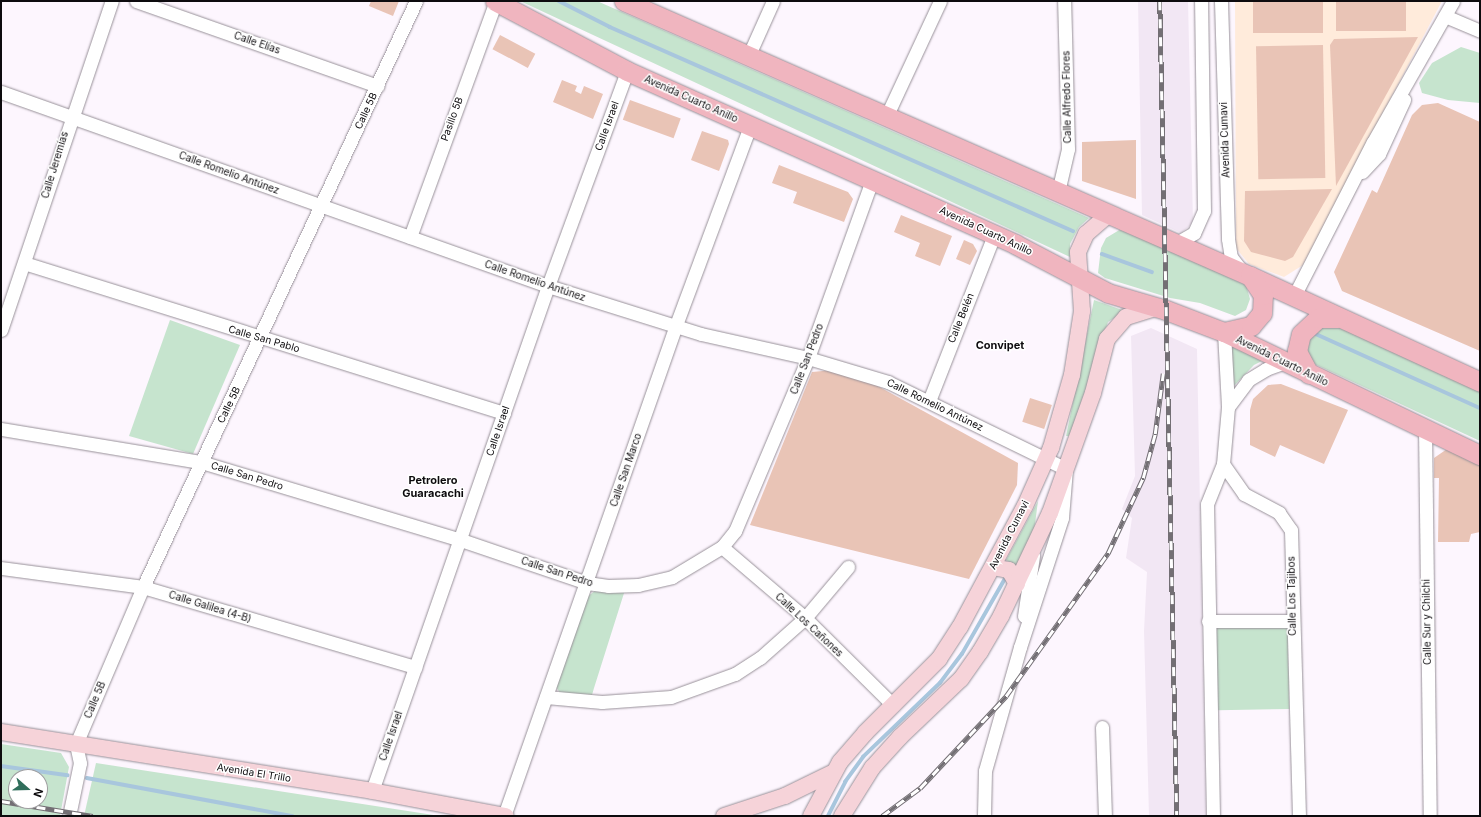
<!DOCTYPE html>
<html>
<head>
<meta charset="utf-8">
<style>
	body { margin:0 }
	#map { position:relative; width:1481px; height:817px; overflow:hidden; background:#fdf6fe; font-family:Inter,sans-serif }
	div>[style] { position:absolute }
	.commercial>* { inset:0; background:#ffebdb }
	.built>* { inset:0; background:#f2e7f4 }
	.green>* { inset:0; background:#c6e4ce; transform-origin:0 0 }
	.stream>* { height:3.5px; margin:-1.75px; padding:0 1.75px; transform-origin:1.75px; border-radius:1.75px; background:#a8c6dd }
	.building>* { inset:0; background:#e9c4b6; transform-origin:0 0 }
	.roads { filter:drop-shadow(0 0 1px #989199) drop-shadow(0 0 1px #989199) }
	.minor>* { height:13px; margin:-6.5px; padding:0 6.5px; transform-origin:6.5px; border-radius:6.5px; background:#fff }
	.major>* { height:16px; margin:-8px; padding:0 8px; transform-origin:8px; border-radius:8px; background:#f6d3d9 }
	.highway>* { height:19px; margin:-9.5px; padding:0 9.5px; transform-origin:9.5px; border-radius:9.5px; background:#f0b5bf }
	.rail>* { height:4.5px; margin-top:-2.25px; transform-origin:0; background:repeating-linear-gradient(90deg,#fff 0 9px,#736f74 0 18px); box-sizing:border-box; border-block:1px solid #736f74 }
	span { translate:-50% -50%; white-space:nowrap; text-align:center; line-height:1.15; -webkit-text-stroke:3px #fff; paint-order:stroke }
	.street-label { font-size:10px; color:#0d0b0e }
	.neighbourhood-label { font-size:11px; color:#0d0b0e; font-weight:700 }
	.frame { position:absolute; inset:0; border:2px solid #0d0b0e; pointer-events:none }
	.north { position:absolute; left:8px; top:769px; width:40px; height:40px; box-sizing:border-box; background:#fff; border:1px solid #9e9d9f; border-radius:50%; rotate:110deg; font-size:11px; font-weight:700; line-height:16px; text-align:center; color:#0d0b0e }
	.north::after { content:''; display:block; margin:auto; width:14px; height:18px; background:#306e5b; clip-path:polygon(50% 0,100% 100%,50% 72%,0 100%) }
</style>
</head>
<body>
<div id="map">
	<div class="commercial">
		<div style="clip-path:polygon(1235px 1px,1442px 1px,1303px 265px,1284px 277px,1249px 264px,1236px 248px)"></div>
	</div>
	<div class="built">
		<div style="clip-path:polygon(1138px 1px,1188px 1px,1193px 223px,1181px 233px,1142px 215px)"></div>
		<div style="clip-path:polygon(1151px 328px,1197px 349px,1206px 816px,1149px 816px,1144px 631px,1147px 572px,1126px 558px,1132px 518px,1122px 509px,1135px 476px,1131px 336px)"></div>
	</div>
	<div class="green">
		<div style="clip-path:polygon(520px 1px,597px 1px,1089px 218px,1079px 227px,1070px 244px,1070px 257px)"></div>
		<div style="clip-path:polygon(1461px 47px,1480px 53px,1480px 103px,1448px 100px,1422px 93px,1419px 83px,1432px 63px)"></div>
		<div style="clip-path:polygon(1121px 229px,1246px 285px,1250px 299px,1246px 310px,1235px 316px,1200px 303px,1170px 298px,1105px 278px,1098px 273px,1101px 248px,1106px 238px)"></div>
		<div style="clip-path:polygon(1094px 300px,1125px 311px,1108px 322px,1070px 436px,1066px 436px)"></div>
		<div style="clip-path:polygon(170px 320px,240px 345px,193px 454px,129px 436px)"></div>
		<div style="clip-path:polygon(1336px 324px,1480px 390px,1480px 441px,1308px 361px,1305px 344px,1318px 326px)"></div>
		<div style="clip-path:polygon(1232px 344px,1266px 359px,1254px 365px,1231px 389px)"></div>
		<div style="clip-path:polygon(1038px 501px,1033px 539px,1020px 568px,1006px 560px)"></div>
		<div style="clip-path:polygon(596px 590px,625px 590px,594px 688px,592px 695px,560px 693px,556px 687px,587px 597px)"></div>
		<div style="left:1288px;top:624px;width:85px;height:72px;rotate:89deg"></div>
		<div style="clip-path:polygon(evenodd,1px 744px,61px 753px,69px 767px,60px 816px,1px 816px,1px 744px,16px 777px,40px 777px,40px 801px,16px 801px,16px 777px)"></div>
		<div style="clip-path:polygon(96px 763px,440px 816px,84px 816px)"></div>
	</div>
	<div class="stream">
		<div style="left:559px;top:1px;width:57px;rotate:27deg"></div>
		<div style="left:610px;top:27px;width:506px;rotate:23.78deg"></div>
		<div style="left:1102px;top:254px;width:53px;rotate:19.8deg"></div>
		<div style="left:1316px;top:334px;width:180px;rotate:24.3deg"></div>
		<div style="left:1px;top:766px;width:67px;rotate:7.8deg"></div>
		<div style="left:87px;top:778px;width:209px;rotate:10.5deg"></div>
		<div style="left:828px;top:816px;width:38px;rotate:-63deg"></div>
		<div style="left:845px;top:782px;width:31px;rotate:-54deg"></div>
		<div style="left:863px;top:757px;width:107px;rotate:-43.9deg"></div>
		<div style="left:940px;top:683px;width:36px;rotate:-53deg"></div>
		<div style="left:962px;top:654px;width:91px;rotate:-60.3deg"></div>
	</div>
	<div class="building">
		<div style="clip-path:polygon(371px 1px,399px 1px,393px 16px,369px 6px)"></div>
		<div style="left:1253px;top:1px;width:70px;height:32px"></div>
		<div style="left:1336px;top:1px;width:70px;height:30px"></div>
		<div style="left:500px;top:35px;width:40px;height:16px;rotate:28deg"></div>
		<div style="clip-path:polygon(1418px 37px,1336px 186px,1330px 45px,1334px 39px)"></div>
		<div style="left:1323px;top:45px;width:133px;height:67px;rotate:89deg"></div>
		<div style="clip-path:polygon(562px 80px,577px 86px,575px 91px,581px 94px,584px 86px,603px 94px,593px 119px,553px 102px)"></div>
		<div style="left:630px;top:100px;width:54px;height:21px;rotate:20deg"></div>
		<div style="clip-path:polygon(1438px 103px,1480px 122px,1480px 351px,1342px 291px,1334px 272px,1372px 190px,1377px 193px,1412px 115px,1422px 105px)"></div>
		<div style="clip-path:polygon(702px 131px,728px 140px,729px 144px,719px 171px,691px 160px)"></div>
		<div style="clip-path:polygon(1136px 140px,1136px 199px,1082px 181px,1082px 142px)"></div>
		<div style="clip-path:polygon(779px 165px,848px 192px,853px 199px,844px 222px,793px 203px,797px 192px,772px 183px)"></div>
		<div style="clip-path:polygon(1332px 189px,1293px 257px,1285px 261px,1251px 252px,1244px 241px,1245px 191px)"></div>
		<div style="clip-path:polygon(901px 215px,952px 236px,940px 266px,915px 256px,920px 243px,894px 232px)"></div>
		<div style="clip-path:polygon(964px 240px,973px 244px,977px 251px,970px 265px,956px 259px)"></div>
		<div style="clip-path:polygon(833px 370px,865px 379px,1018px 463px,1017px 485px,969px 579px,750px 525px,812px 372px)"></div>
		<div style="clip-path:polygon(1281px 384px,1348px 410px,1324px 464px,1280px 445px,1275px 457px,1250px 445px,1250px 410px,1253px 399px,1268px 385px)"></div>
		<div style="left:1030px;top:398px;width:23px;height:25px;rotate:18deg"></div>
		<div style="clip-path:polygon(1447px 449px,1480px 464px,1480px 532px,1471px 534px,1469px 542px,1438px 542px,1439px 478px,1434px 478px,1434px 458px)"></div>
	</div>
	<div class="roads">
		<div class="minor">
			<div style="left:136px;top:1px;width:256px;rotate:19.4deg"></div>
			<div style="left:1221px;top:1px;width:238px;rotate:88.3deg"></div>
			<div style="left:1228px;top:239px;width:18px;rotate:81deg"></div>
			<div style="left:1231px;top:257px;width:18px;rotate:52deg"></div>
			<div style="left:1445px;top:16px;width:38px;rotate:23deg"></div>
			<div style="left:748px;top:57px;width:61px;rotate:-65.9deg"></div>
			<div style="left:1px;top:92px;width:580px;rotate:19.53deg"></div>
			<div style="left:548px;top:286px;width:160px;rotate:17.4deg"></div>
			<div style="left:701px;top:334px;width:110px;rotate:12.6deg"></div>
			<div style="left:808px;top:358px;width:84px;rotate:16.7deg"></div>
			<div style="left:888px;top:382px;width:198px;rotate:26deg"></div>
			<div style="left:1066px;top:469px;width:49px;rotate:94.7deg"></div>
			<div style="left:1062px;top:518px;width:136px;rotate:108deg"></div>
			<div style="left:1020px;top:647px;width:129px;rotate:105.8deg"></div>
			<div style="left:985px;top:771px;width:45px;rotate:91.3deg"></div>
			<div style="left:886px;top:117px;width:128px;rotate:-65deg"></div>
			<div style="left:1362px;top:172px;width:25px;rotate:-47deg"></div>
			<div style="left:1379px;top:154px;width:60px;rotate:-65.2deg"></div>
			<div style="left:1058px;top:192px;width:44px;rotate:-76.9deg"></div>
			<div style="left:1068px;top:149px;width:148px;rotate:-91.5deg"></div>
			<div style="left:410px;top:237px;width:251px;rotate:-70deg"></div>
			<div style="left:1175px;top:244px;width:22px;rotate:-30deg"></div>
			<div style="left:1194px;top:233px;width:24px;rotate:-66deg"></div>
			<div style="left:1204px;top:211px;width:210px;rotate:-90.8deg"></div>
			<div style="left:24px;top:263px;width:503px;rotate:17.35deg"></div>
			<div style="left:1293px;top:298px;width:175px;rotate:-62.9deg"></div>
			<div style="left:1373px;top:142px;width:162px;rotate:-60.4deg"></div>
			<div style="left:1px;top:330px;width:347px;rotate:-71.4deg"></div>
			<div style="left:1224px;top:332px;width:75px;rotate:86.9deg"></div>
			<div style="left:1228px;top:407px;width:57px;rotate:95deg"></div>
			<div style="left:1223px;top:464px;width:37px;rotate:55deg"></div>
			<div style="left:1244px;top:494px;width:40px;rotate:28deg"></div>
			<div style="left:1279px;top:513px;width:21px;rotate:55deg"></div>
			<div style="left:1291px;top:530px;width:286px;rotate:88.4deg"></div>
			<div style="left:929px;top:401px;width:178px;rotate:-68.6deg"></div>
			<div style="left:1228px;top:407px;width:34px;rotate:-53deg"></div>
			<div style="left:1248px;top:380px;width:21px;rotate:-31deg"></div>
			<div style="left:1266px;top:369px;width:20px;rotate:-20deg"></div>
			<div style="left:1425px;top:428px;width:388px;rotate:89.3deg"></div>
			<div style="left:1px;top:429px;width:203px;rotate:9.4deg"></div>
			<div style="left:201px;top:462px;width:271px;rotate:16.7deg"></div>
			<div style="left:461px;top:540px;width:133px;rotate:18.8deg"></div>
			<div style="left:587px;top:583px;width:21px;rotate:8deg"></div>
			<div style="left:608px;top:586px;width:30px;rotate:-2deg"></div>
			<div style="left:638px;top:585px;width:35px;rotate:-13deg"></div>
			<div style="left:672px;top:577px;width:58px;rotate:-31deg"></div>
			<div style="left:722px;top:547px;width:21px;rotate:-51deg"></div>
			<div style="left:735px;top:531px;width:188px;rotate:-67.1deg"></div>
			<div style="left:808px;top:358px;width:189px;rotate:-70.2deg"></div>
			<div style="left:722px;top:547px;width:109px;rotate:40.5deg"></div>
			<div style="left:805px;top:618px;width:124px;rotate:44.7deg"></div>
			<div style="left:1px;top:568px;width:143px;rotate:7.6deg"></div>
			<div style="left:143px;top:587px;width:284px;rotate:16.4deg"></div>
			<div style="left:1024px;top:616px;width:61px;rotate:-81.5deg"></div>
			<div style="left:1208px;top:621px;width:85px"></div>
			<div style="left:546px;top:697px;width:56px;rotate:5.1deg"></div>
			<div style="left:602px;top:702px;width:69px;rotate:-4.1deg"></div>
			<div style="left:671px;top:697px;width:68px;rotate:-19.8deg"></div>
			<div style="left:735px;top:674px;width:30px;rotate:-33deg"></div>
			<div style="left:760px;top:658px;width:60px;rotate:-41.6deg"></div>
			<div style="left:805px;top:618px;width:67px;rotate:-49.9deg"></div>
			<div style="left:1102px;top:727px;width:89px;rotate:88.1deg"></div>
			<div style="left:372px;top:791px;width:535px;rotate:-70.79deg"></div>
			<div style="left:548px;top:286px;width:229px;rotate:-69.8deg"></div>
			<div style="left:69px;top:816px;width:54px;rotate:-78.3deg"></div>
			<div style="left:80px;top:763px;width:19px;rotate:-102deg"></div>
			<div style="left:76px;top:744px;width:171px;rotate:-66.9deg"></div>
			<div style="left:143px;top:587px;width:646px;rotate:-65.02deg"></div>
			<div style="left:504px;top:816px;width:520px;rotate:-70.69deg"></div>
			<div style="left:676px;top:325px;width:212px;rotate:-69.6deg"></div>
			<div style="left:1213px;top:816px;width:312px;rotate:-91.1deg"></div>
			<div style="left:1207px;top:504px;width:43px;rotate:-68.2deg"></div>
		</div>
		<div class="major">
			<div style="left:993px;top:567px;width:16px;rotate:11deg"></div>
			<div style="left:1009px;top:570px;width:16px;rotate:60deg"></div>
			<div style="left:1px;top:732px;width:376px;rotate:9deg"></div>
			<div style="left:372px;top:791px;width:136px;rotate:10.6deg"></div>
			<div style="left:724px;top:816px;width:64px;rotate:-18.2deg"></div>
			<div style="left:785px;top:796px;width:52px;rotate:-26.1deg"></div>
			<div style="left:811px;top:816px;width:61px;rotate:-61.8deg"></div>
			<div style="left:840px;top:762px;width:38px;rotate:-49deg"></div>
			<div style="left:865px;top:733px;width:105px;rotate:-45deg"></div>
			<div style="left:939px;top:659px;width:38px;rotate:-57deg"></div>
			<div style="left:960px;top:627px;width:137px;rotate:-61.8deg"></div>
			<div style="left:1025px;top:506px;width:64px;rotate:-65.9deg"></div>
			<div style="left:1051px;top:448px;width:76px;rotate:-74deg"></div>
			<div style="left:1072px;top:375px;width:65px;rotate:-81.1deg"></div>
			<div style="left:1082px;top:311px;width:59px;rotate:-93.9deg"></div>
			<div style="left:1078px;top:252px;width:20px;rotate:-66deg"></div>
			<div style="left:1086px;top:234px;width:29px;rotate:-41deg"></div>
			<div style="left:842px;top:816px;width:57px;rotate:-58deg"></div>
			<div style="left:872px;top:768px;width:42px;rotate:-47.9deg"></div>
			<div style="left:900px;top:737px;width:84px;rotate:-43.6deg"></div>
			<div style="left:961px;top:679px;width:33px;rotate:-55deg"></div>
			<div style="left:980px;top:652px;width:42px;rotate:-59.7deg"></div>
			<div style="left:1001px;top:616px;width:114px;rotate:-64.6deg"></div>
			<div style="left:1050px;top:513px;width:127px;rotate:-70.3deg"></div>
			<div style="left:1093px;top:393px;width:56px;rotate:-75.5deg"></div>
			<div style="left:1107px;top:339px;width:29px;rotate:-49deg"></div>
			<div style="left:1126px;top:317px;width:31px;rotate:-17deg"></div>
		</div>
		<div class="highway">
			<div style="left:495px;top:1px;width:149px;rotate:27.9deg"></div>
			<div style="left:627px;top:71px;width:425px;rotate:24deg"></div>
			<div style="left:1015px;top:244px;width:105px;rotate:27.8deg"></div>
			<div style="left:1108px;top:293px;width:60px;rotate:16.3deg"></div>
			<div style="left:1166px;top:310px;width:62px;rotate:20.8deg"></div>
			<div style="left:1224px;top:332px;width:284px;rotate:25.7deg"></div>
			<div style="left:624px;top:1px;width:684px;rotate:23.72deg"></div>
			<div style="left:1250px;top:276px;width:253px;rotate:24.7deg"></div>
			<div style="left:1224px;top:332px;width:28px;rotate:-13deg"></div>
			<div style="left:1251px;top:326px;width:17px;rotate:-50deg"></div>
			<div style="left:1262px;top:313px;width:18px;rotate:-87deg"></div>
			<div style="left:1263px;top:295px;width:23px;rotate:-124deg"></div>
			<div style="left:1309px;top:374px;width:26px;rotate:-118deg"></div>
			<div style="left:1297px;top:351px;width:17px;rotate:-77deg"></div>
			<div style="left:1301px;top:334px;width:23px;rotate:-43deg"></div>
			<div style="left:1318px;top:318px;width:20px"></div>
		</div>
	</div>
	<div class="rail">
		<div style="left:1160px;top:1px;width:815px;rotate:88.81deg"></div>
		<div style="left:1px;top:801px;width:93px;rotate:9.3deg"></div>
		<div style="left:882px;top:816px;width:47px;rotate:-36.4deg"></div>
		<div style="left:920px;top:788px;width:126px;rotate:-46.9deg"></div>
		<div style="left:1006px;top:696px;width:176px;rotate:-54.5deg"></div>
		<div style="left:1108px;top:553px;width:83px;rotate:-65deg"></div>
		<div style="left:1143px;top:478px;width:46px;rotate:-74.7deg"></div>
		<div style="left:1155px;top:434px;width:61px;rotate:-82.4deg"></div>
	</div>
	<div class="street-label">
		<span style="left:257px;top:43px;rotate:19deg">Calle Elías</span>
		<span style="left:1067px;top:97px;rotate:-91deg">Calle Alfredo Flores</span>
		<span style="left:691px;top:99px;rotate:24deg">Avenida Cuarto Anillo</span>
		<span style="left:366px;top:111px;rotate:-65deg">Calle 5B</span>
		<span style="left:452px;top:119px;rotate:-70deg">Pasillo 5B</span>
		<span style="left:607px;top:126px;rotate:-70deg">Calle Israel</span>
		<span style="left:1225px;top:140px;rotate:-92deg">Avenida Cumavi</span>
		<span style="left:55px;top:165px;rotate:-73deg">Calle Jeremías</span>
		<span style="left:229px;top:173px;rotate:20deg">Calle Romelio Antúnez</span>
		<span style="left:986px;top:231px;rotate:25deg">Avenida Cuarto Anillo</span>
		<span style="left:535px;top:281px;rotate:19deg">Calle Romelio Antúnez</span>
		<span style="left:961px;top:318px;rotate:-68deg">Calle Belén</span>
		<span style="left:264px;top:339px;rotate:16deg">Calle San Pablo</span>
		<span style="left:807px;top:359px;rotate:-69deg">Calle San Pedro</span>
		<span style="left:1282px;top:361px;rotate:26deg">Avenida Cuarto Anillo</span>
		<span style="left:229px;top:405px;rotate:-64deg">Calle 5B</span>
		<span style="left:935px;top:405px;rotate:26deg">Calle Romelio Antúnez</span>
		<span style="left:498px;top:431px;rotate:-71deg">Calle Israel</span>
		<span style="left:626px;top:470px;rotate:-71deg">Calle San Marco</span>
		<span style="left:247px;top:476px;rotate:17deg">Calle San Pedro</span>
		<span style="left:1009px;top:535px;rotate:-63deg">Avenida Cumavi</span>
		<span style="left:557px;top:572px;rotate:18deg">Calle San Pedro</span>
		<span style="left:1292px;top:596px;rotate:-91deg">Calle Los Tajibos</span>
		<span style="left:210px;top:607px;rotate:17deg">Calle Galilea (4-B)</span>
		<span style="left:1427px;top:622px;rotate:-91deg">Calle Sur y Chilchi</span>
		<span style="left:809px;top:625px;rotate:43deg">Calle Los Cañones</span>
		<span style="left:95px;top:700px;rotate:-67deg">Calle 5B</span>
		<span style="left:391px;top:736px;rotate:-71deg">Calle Israel</span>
		<span style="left:254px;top:773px;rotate:9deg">Avenida El Trillo</span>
	</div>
	<div class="neighbourhood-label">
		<span style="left:1000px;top:345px">Convipet</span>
		<span style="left:433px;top:487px">Petrolero<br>Guaracachi</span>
	</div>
	<div class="frame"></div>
	<div class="north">N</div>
</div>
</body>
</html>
